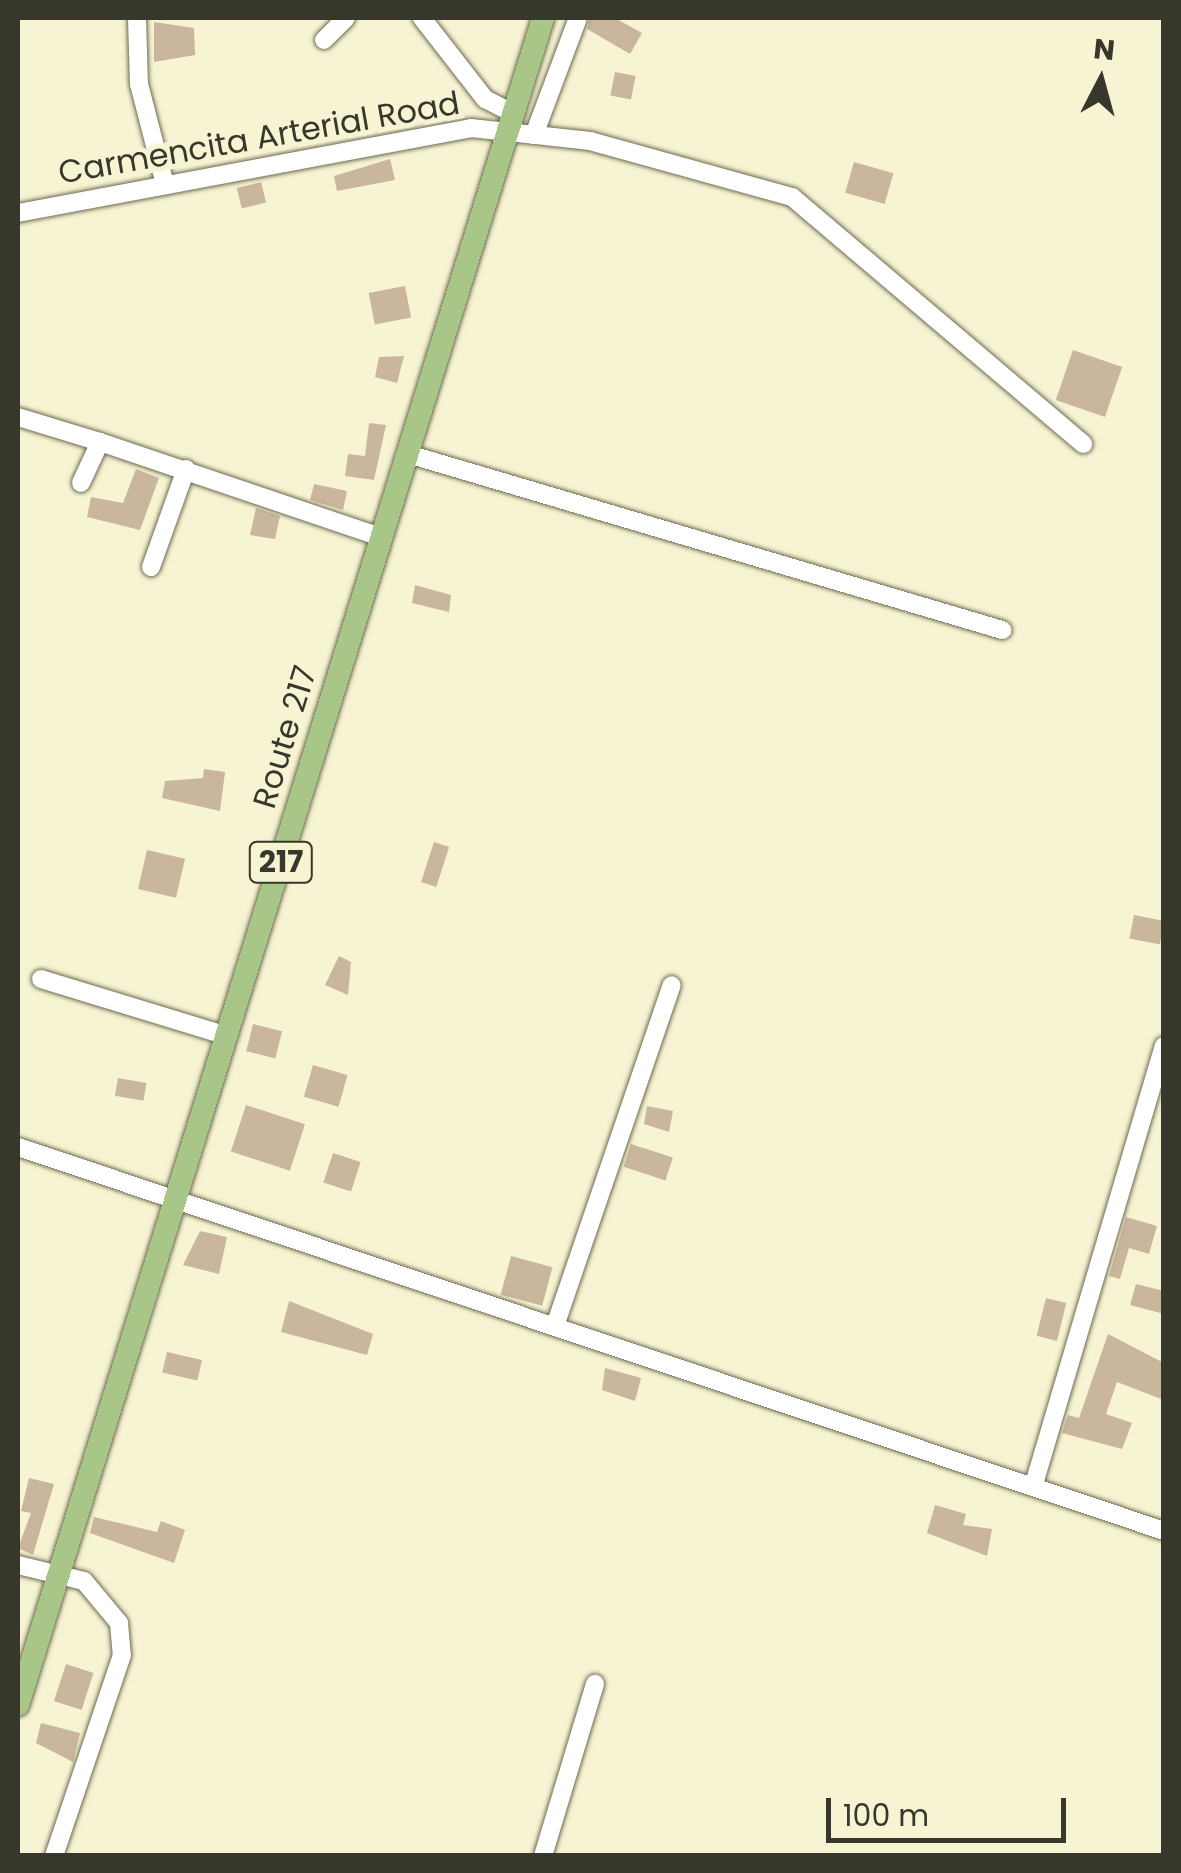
<!DOCTYPE html>
<html>
<head>
<meta charset="utf-8">
<style>
	body { margin:0 }
	#map { position:relative; width:1181px; height:1873px; overflow:hidden; background:#f7f4d4; font-family:Poppins,sans-serif }
	div>[style] { position:absolute }
	.building>* { inset:0; background:#cab69d; transform-origin:0 0 }
	.roads { filter:drop-shadow(0 0 2px #6d6a4f) drop-shadow(0 0 2px #6d6a4f) }
	.minor>* { height:18px; margin:-9px; padding:0 9px; transform-origin:9px; border-radius:9px; background:#fff }
	.major>* { height:22px; margin:-11px; padding:0 11px; transform-origin:11px; border-radius:11px; background:#a7c688 }
	span { translate:-50% -50%; white-space:nowrap; text-align:center; line-height:1.15; -webkit-text-stroke:10px #f7f4d4; paint-order:stroke }
	.shield-label span { padding:2px 8px; background:#f7f4d4; border:2px solid; border-radius:8px; -webkit-text-stroke-width:0 }
	.shield-label { font-size:30px; color:#38372b; font-weight:700 }
	.street-label { font-size:32px; color:#38372b }
	.frame { position:absolute; inset:0; border:20px solid #38372b; pointer-events:none }
	.north { position:absolute; left:1051px; top:30px; width:100px; height:100px; -webkit-text-stroke:8px #f7f4d4; paint-order:stroke; rotate:6deg; font-size:28px; font-weight:700; line-height:40px; text-align:center; color:#38372b }
	.north::after { content:''; display:block; margin:auto; width:35px; height:45px; background:#38372b; clip-path:polygon(50% 0,100% 100%,50% 72%,0 100%) }
	.scale { position:absolute; left:826px; top:1798px; width:240px; height:45px; box-sizing:border-box; border:5px solid #38372b; border-top:0; padding-left:12px; font-size:30px; line-height:35px; white-space:nowrap; color:#38372b; -webkit-text-stroke:8px #f7f4d4; paint-order:stroke }
</style>
</head>
<body>
<div id="map">
	<div class="building">
		<div style="clip-path:polygon(590px 18px,615px 18px,642px 33px,630px 54px,587px 29px)"></div>
		<div style="clip-path:polygon(154px 22px,194px 28px,195px 55px,154px 62px)"></div>
		<div style="left:615px;top:72px;width:21px;height:24px;rotate:11deg"></div>
		<div style="clip-path:polygon(390px 159px,395px 180px,337px 191px,334px 176px)"></div>
		<div style="left:854px;top:162px;width:41px;height:32px;rotate:16deg"></div>
		<div style="left:261px;top:182px;width:21px;height:25px;rotate:76deg"></div>
		<div style="left:405px;top:286px;width:32px;height:37px;rotate:79deg"></div>
		<div style="left:1073px;top:350px;width:52px;height:53px;rotate:19deg"></div>
		<div style="clip-path:polygon(404px 356px,397px 383px,375px 377px,379px 357px)"></div>
		<div style="clip-path:polygon(369px 423px,386px 425px,374px 480px,345px 476px,348px 454px,365px 456px)"></div>
		<div style="clip-path:polygon(136px 469px,159px 478px,140px 530px,87px 517px,91px 497px,123px 503px)"></div>
		<div style="clip-path:polygon(314px 484px,347px 491px,343px 510px,310px 500px)"></div>
		<div style="clip-path:polygon(256px 508px,280px 516px,275px 539px,250px 535px)"></div>
		<div style="clip-path:polygon(415px 585px,451px 595px,449px 612px,412px 603px)"></div>
		<div style="clip-path:polygon(204px 769px,225px 772px,220px 811px,162px 798px,165px 781px,203px 778px)"></div>
		<div style="left:434px;top:842px;width:16px;height:42px;rotate:18deg"></div>
		<div style="left:147px;top:850px;width:39px;height:40px;rotate:13deg"></div>
		<div style="left:1134px;top:915px;width:31px;height:24px;rotate:11deg"></div>
		<div style="clip-path:polygon(339px 956px,351px 962px,348px 995px,325px 985px)"></div>
		<div style="left:253px;top:1024px;width:30px;height:28px;rotate:14deg"></div>
		<div style="left:313px;top:1065px;width:36px;height:33px;rotate:16deg"></div>
		<div style="left:118px;top:1078px;width:29px;height:18px;rotate:10deg"></div>
		<div style="left:246px;top:1105px;width:62px;height:49px;rotate:18deg"></div>
		<div style="clip-path:polygon(647px 1106px,673px 1111px,669px 1132px,644px 1124px)"></div>
		<div style="left:631px;top:1144px;width:44px;height:24px;rotate:18deg"></div>
		<div style="left:333px;top:1153px;width:29px;height:31px;rotate:18deg"></div>
		<div style="clip-path:polygon(1126px 1217px,1157px 1226px,1149px 1254px,1129px 1248px,1120px 1279px,1109px 1276px)"></div>
		<div style="clip-path:polygon(200px 1231px,227px 1237px,219px 1274px,183px 1265px)"></div>
		<div style="left:511px;top:1256px;width:43px;height:40px;rotate:15deg"></div>
		<div style="clip-path:polygon(1136px 1284px,1164px 1291px,1164px 1314px,1130px 1305px)"></div>
		<div style="left:1046px;top:1298px;width:21px;height:39px;rotate:14deg"></div>
		<div style="clip-path:polygon(289px 1301px,373px 1334px,367px 1355px,281px 1332px)"></div>
		<div style="clip-path:polygon(1108px 1334px,1164px 1363px,1164px 1400px,1117px 1382px,1106px 1414px,1132px 1423px,1122px 1449px,1062px 1433px,1068px 1415px,1079px 1418px)"></div>
		<div style="left:167px;top:1352px;width:36px;height:21px;rotate:13deg"></div>
		<div style="clip-path:polygon(605px 1368px,641px 1378px,635px 1401px,602px 1390px)"></div>
		<div style="clip-path:polygon(29px 1478px,54px 1484px,33px 1555px,18px 1548px,31px 1513px,21px 1511px)"></div>
		<div style="clip-path:polygon(935px 1505px,966px 1514px,963px 1525px,992px 1529px,987px 1556px,927px 1533px)"></div>
		<div style="clip-path:polygon(94px 1517px,157px 1532px,161px 1521px,185px 1530px,174px 1563px,90px 1533px)"></div>
		<div style="left:66px;top:1664px;width:29px;height:39px;rotate:18deg"></div>
		<div style="clip-path:polygon(41px 1723px,80px 1733px,73px 1762px,36px 1743px)"></div>
	</div>
	<div class="roads">
		<div class="minor">
			<div style="left:137px;top:18px;width:66px;rotate:88.3deg"></div>
			<div style="left:139px;top:84px;width:100px;rotate:75.5deg"></div>
			<div style="left:422px;top:18px;width:103px;rotate:52.1deg"></div>
			<div style="left:485px;top:99px;width:34px;rotate:27deg"></div>
			<div style="left:324px;top:40px;width:31px;rotate:-45deg"></div>
			<div style="left:534px;top:135px;width:125px;rotate:-69.4deg"></div>
			<div style="left:18px;top:213px;width:461px;rotate:-10.6deg"></div>
			<div style="left:471px;top:128px;width:120px;rotate:6.2deg"></div>
			<div style="left:590px;top:141px;width:210px;rotate:15.5deg"></div>
			<div style="left:792px;top:197px;width:382px;rotate:40.3deg"></div>
			<div style="left:18px;top:417px;width:86px;rotate:17deg"></div>
			<div style="left:100px;top:442px;width:45px;rotate:114.9deg"></div>
			<div style="left:100px;top:442px;width:297px;rotate:18.7deg"></div>
			<div style="left:408px;top:454px;width:620px;rotate:16.5deg"></div>
			<div style="left:151px;top:567px;width:104px;rotate:-70.3deg"></div>
			<div style="left:41px;top:979px;width:195px;rotate:17deg"></div>
			<div style="left:18px;top:1147px;width:1209px;rotate:18.52deg"></div>
			<div style="left:556px;top:1323px;width:357px;rotate:-71.1deg"></div>
			<div style="left:1034px;top:1484px;width:457px;rotate:-73.5deg"></div>
			<div style="left:18px;top:1565px;width:68px;rotate:13.6deg"></div>
			<div style="left:84px;top:1581px;width:55px;rotate:50.2deg"></div>
			<div style="left:119px;top:1623px;width:32px;rotate:85deg"></div>
			<div style="left:122px;top:1655px;width:212px;rotate:108.7deg"></div>
			<div style="left:543px;top:1856px;width:180px;rotate:-73.2deg"></div>
		</div>
		<div class="major">
			<div style="left:18px;top:1705px;width:1767px;rotate:-72.71deg"></div>
		</div>
	</div>
	<div class="shield-label">
		<span style="left:281px;top:862px">217</span>
	</div>
	<div class="street-label">
		<span style="left:259px;top:138px;rotate:-10deg">Carmencita Arterial Road</span>
		<span style="left:285px;top:737px;rotate:-73deg">Route 217</span>
	</div>
	<div class="frame"></div>
	<div class="north">N</div>
	<div class="scale">100 m</div>
</div>
</body>
</html>
